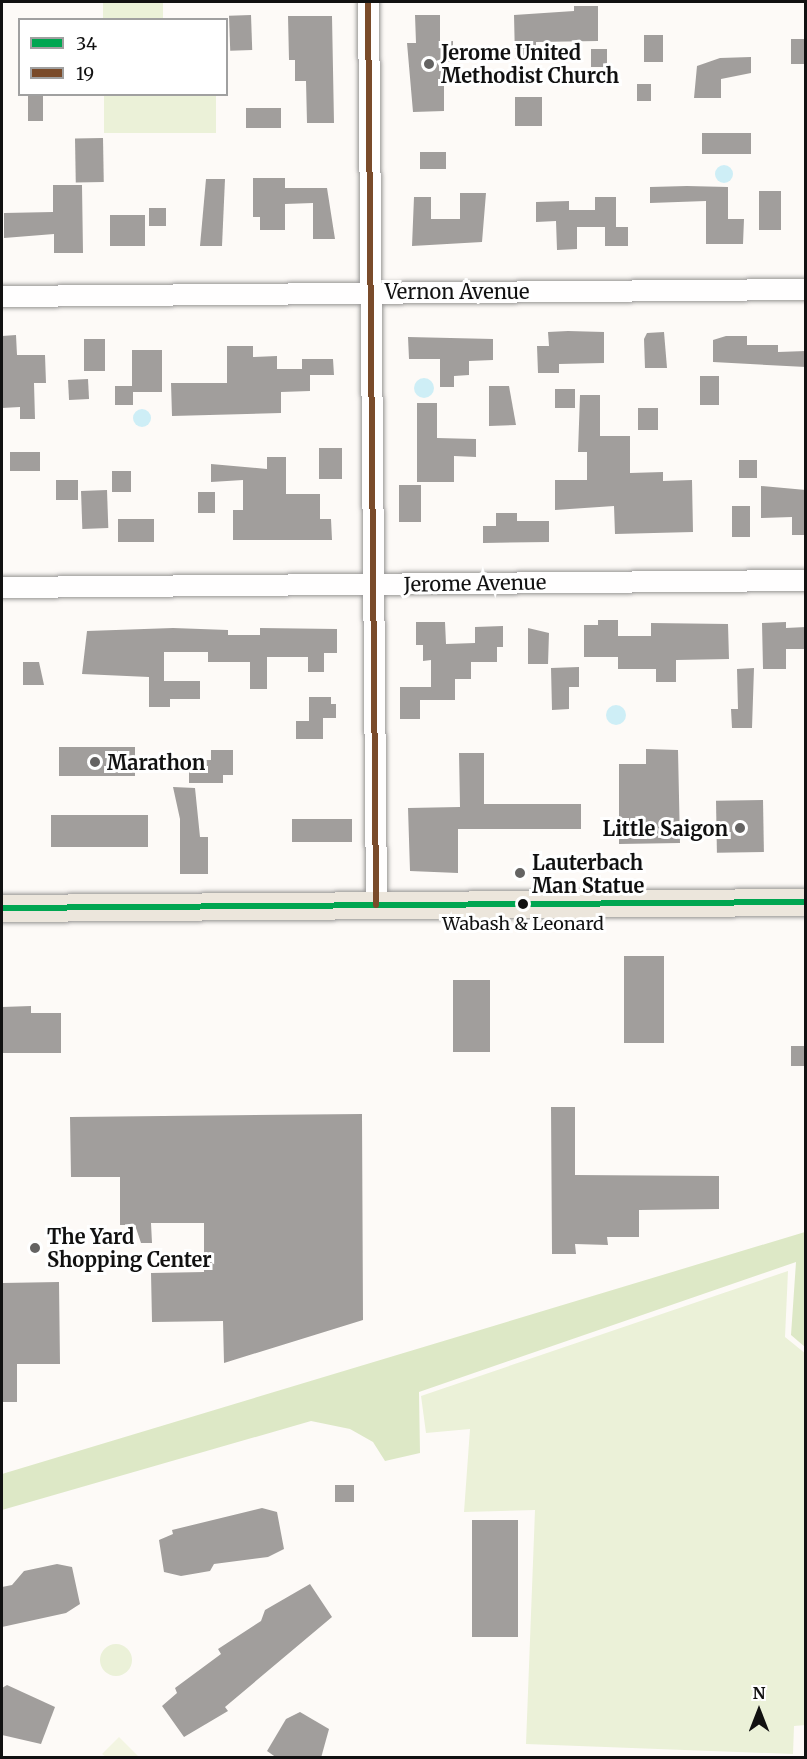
<!DOCTYPE html>
<html>
<head>
<meta charset="utf-8">
<style>
	body { margin:0 }
	#map { position:relative; width:807px; height:1759px; overflow:hidden; background:#fdfaf7; font-family:Merriweather,serif }
	div>[style] { position:absolute }
	.green>* { inset:0; background:#ebf1d8; transform-origin:0 0 }
	.round { border-radius:50% }
	.forest>* { inset:0; background:#dde8c6 }
	.pitch>* { inset:0; background:#f3f5e2 }
	.water>* { inset:0; background:#ceeef6 }
	.building>* { inset:0; background:#a19e9c; transform-origin:0 0 }
	.roads { filter:drop-shadow(0 0 2px #979695) drop-shadow(0 0 2px #979695) }
	.minor>* { height:21px; margin:-10.5px; padding:0 10.5px; transform-origin:10.5px; border-radius:10.5px; background:#fffefe }
	.major>* { height:27px; margin:-13.5px; padding:0 13.5px; transform-origin:13.5px; border-radius:13.5px; background:#ece6dc }
	.bus-1>* { height:6px; margin:-3px; padding:0 3px; transform-origin:3px; border-radius:3px; background:#00a651 }
	.bus-2>* { height:6px; margin:-3px; padding:0 3px; transform-origin:3px; border-radius:3px; background:#7a4b2a }
	.dots>* { width:16px; height:16px; translate:-50% -50%; box-sizing:border-box; border:3px solid #fff; border-radius:50% }
	span { translate:-50% -50%; white-space:nowrap; text-align:center; line-height:1.15; -webkit-text-stroke:6px #fff; paint-order:stroke }
	.bus-label { font-size:18px; color:#111 }
	.poi-label { font-size:20px; color:#111; font-weight:700 }
	.left { translate:0 -50%; text-align:left }
	.right { translate:-100% -50%; text-align:right }
	.street-label { font-size:20px; color:#111 }
	.frame { position:absolute; inset:0; border:3px solid #111; pointer-events:none }
	.legend { position:absolute; left:18px; top:18px; width:210px; height:78px; box-sizing:border-box; background:#fff; border:2px solid #a0a0a0; margin:0; padding:8px 10px; list-style:none; font-size:18px; color:#111 }
	.legend li { display:flex; align-items:center; gap:12px; height:30px }
	.legend b { width:30px; border:2px solid #a0a0a0 }
	.north { position:absolute; left:729px; top:1681px; width:60px; height:60px; -webkit-text-stroke:4px #fff; paint-order:stroke; rotate:0deg; font-size:16px; font-weight:700; line-height:24px; text-align:center; color:#111 }
	.north::after { content:''; display:block; margin:auto; width:21px; height:27px; background:#111; clip-path:polygon(50% 0,100% 100%,50% 72%,0 100%) }
</style>
</head>
<body>
<div id="map">
	<div class="green">
		<div style="left:103px;top:2px;width:60px;height:17px"></div>
		<div style="left:104px;top:95px;width:112px;height:38px"></div>
		<div style="clip-path:polygon(788px 1271px,785px 1337px,806px 1354px,806px 1725px,794px 1726px,793px 1754px,526px 1744px,535px 1510px,464px 1512px,470px 1429px,426px 1433px,421px 1396px)"></div>
		<div class="round" style="left:100px;top:1644px;width:32px;height:32px"></div>
	</div>
	<div class="forest">
		<div style="clip-path:polygon(805px 1232px,805px 1347px,791px 1335px,796px 1262px,419px 1392px,420px 1453px,385px 1461px,373px 1442px,350px 1429px,311px 1421px,2px 1510px,2px 1474px)"></div>
	</div>
	<div class="pitch">
		<div style="clip-path:polygon(119px 1737px,139px 1757px,106px 1757px,102px 1754px)"></div>
	</div>
	<div class="water">
		<div class="round" style="left:715px;top:165px;width:18px;height:18px"></div>
		<div class="round" style="left:414px;top:378px;width:20px;height:20px"></div>
		<div class="round" style="left:133px;top:409px;width:18px;height:18px"></div>
		<div class="round" style="left:606px;top:705px;width:20px;height:20px"></div>
	</div>
	<div class="building">
		<div style="clip-path:polygon(574px 6px,598px 6px,598px 41px,536px 42px,536px 58px,515px 59px,514px 15px,574px 11px)"></div>
		<div style="left:251px;top:15px;width:35px;height:22px;rotate:88deg"></div>
		<div style="clip-path:polygon(415px 15px,440px 15px,440px 42px,453px 41px,453px 62px,444px 62px,444px 111px,413px 112px,407px 43px,416px 43px)"></div>
		<div style="clip-path:polygon(288px 16px,332px 16px,334px 123px,307px 123px,306px 81px,295px 81px,295px 60px,289px 60px)"></div>
		<div style="left:644px;top:35px;width:19px;height:27px"></div>
		<div style="left:791px;top:39px;width:15px;height:25px"></div>
		<div style="left:607px;top:49px;width:18px;height:16px;rotate:90deg"></div>
		<div style="clip-path:polygon(751px 57px,751px 73px,721px 79px,721px 98px,694px 98px,697px 66px,720px 58px)"></div>
		<div style="left:637px;top:84px;width:14px;height:17px"></div>
		<div style="left:28px;top:94px;width:15px;height:27px"></div>
		<div style="left:515px;top:97px;width:27px;height:29px"></div>
		<div style="left:246px;top:108px;width:35px;height:20px"></div>
		<div style="left:702px;top:133px;width:49px;height:21px"></div>
		<div style="left:103px;top:138px;width:44px;height:28px;rotate:89deg"></div>
		<div style="left:420px;top:152px;width:26px;height:17px"></div>
		<div style="clip-path:polygon(253px 178px,285px 178px,285px 188px,327px 188px,335px 239px,313px 239px,313px 203px,285px 204px,285px 230px,260px 230px,260px 217px,253px 217px)"></div>
		<div style="clip-path:polygon(206px 179px,225px 179px,222px 246px,200px 246px)"></div>
		<div style="clip-path:polygon(53px 185px,82px 185px,83px 253px,54px 253px,54px 234px,4px 238px,4px 213px,53px 212px)"></div>
		<div style="clip-path:polygon(687px 186px,728px 187px,728px 219px,744px 219px,743px 244px,706px 244px,706px 201px,650px 203px,650px 187px)"></div>
		<div style="left:759px;top:191px;width:22px;height:39px"></div>
		<div style="clip-path:polygon(460px 193px,486px 193px,482px 242px,412px 246px,414px 197px,431px 197px,431px 219px,460px 219px)"></div>
		<div style="clip-path:polygon(595px 197px,616px 197px,616px 227px,628px 227px,628px 246px,605px 246px,605px 227px,577px 227px,577px 249px,557px 250px,556px 221px,536px 222px,536px 202px,569px 201px,569px 210px,595px 210px)"></div>
		<div style="left:149px;top:208px;width:17px;height:18px"></div>
		<div style="left:110px;top:215px;width:35px;height:31px"></div>
		<div style="clip-path:polygon(568px 331px,604px 332px,604px 363px,559px 364px,559px 373px,538px 373px,537px 346px,549px 346px,548px 332px)"></div>
		<div style="clip-path:polygon(664px 332px,667px 368px,645px 368px,644px 339px,647px 333px)"></div>
		<div style="clip-path:polygon(16px 335px,17px 355px,45px 355px,46px 383px,34px 383px,35px 419px,20px 419px,20px 407px,2px 408px,2px 336px)"></div>
		<div style="clip-path:polygon(726px 336px,747px 336px,747px 345px,778px 345px,778px 352px,806px 351px,806px 367px,713px 362px,713px 340px)"></div>
		<div style="clip-path:polygon(408px 337px,493px 339px,493px 360px,469px 361px,469px 375px,454px 376px,454px 387px,440px 387px,440px 359px,409px 359px)"></div>
		<div style="left:84px;top:339px;width:21px;height:32px"></div>
		<div style="clip-path:polygon(227px 346px,253px 346px,253px 357px,277px 356px,277px 369px,302px 369px,302px 359px,333px 359px,334px 375px,310px 375px,310px 391px,281px 392px,281px 413px,172px 416px,171px 383px,227px 383px)"></div>
		<div style="clip-path:polygon(132px 350px,162px 350px,162px 392px,133px 392px,133px 405px,115px 405px,115px 386px,132px 386px)"></div>
		<div style="left:719px;top:376px;width:29px;height:19px;rotate:90deg"></div>
		<div style="left:88px;top:379px;width:20px;height:20px;rotate:87deg"></div>
		<div style="clip-path:polygon(489px 386px,509px 386px,516px 425px,489px 426px)"></div>
		<div style="left:555px;top:389px;width:20px;height:19px"></div>
		<div style="clip-path:polygon(580px 395px,600px 395px,600px 436px,630px 436px,630px 473px,663px 472px,663px 481px,692px 480px,693px 532px,615px 534px,614px 506px,555px 510px,555px 480px,587px 480px,587px 452px,578px 452px)"></div>
		<div style="clip-path:polygon(417px 403px,437px 403px,437px 438px,476px 439px,476px 457px,454px 456px,454px 482px,417px 482px)"></div>
		<div style="left:638px;top:408px;width:20px;height:22px"></div>
		<div style="left:319px;top:448px;width:23px;height:31px"></div>
		<div style="left:10px;top:452px;width:30px;height:19px"></div>
		<div style="clip-path:polygon(267px 457px,286px 457px,286px 494px,320px 494px,320px 519px,331px 519px,332px 540px,233px 540px,233px 510px,243px 510px,243px 480px,211px 482px,211px 464px,267px 469px)"></div>
		<div style="left:739px;top:460px;width:18px;height:18px"></div>
		<div style="left:112px;top:471px;width:19px;height:21px"></div>
		<div style="left:56px;top:480px;width:22px;height:20px"></div>
		<div style="left:399px;top:485px;width:22px;height:37px"></div>
		<div style="clip-path:polygon(761px 486px,806px 490px,806px 535px,792px 535px,792px 517px,761px 518px)"></div>
		<div style="left:107px;top:490px;width:38px;height:26px;rotate:88deg"></div>
		<div style="left:198px;top:492px;width:17px;height:21px"></div>
		<div style="left:732px;top:506px;width:18px;height:31px"></div>
		<div style="clip-path:polygon(496px 513px,517px 513px,517px 521px,549px 521px,549px 542px,483px 543px,483px 526px,496px 526px)"></div>
		<div style="left:118px;top:519px;width:36px;height:23px"></div>
		<div style="clip-path:polygon(598px 620px,618px 620px,618px 636px,651px 636px,651px 623px,728px 624px,729px 659px,676px 660px,676px 682px,656px 682px,656px 669px,618px 669px,618px 657px,584px 657px,584px 625px,598px 625px)"></div>
		<div style="clip-path:polygon(416px 622px,445px 622px,446px 644px,475px 643px,475px 627px,503px 626px,503px 647px,497px 647px,497px 662px,471px 662px,471px 679px,455px 679px,455px 700px,420px 700px,420px 719px,400px 719px,400px 687px,431px 687px,431px 660px,423px 661px,423px 645px,416px 645px)"></div>
		<div style="clip-path:polygon(786px 622px,786px 628px,806px 627px,806px 649px,786px 649px,786px 669px,763px 669px,762px 623px)"></div>
		<div style="clip-path:polygon(173px 628px,228px 630px,228px 635px,260px 635px,260px 628px,337px 629px,337px 653px,324px 653px,324px 672px,308px 672px,308px 657px,267px 657px,267px 689px,250px 689px,250px 662px,208px 662px,208px 652px,164px 652px,164px 681px,200px 681px,200px 699px,170px 699px,170px 707px,149px 707px,149px 677px,82px 674px,87px 631px)"></div>
		<div style="clip-path:polygon(528px 628px,549px 633px,548px 664px,528px 664px)"></div>
		<div style="clip-path:polygon(23px 662px,39px 662px,44px 685px,23px 685px)"></div>
		<div style="clip-path:polygon(579px 667px,579px 687px,569px 687px,569px 709px,552px 710px,551px 668px)"></div>
		<div style="clip-path:polygon(754px 668px,752px 728px,732px 728px,731px 709px,738px 709px,737px 669px)"></div>
		<div style="clip-path:polygon(309px 697px,331px 697px,331px 704px,336px 704px,336px 718px,323px 718px,323px 739px,296px 739px,296px 721px,309px 721px)"></div>
		<div style="left:59px;top:747px;width:76px;height:29px"></div>
		<div style="clip-path:polygon(646px 749px,678px 750px,680px 843px,619px 844px,619px 764px,646px 764px)"></div>
		<div style="clip-path:polygon(211px 750px,233px 750px,233px 775px,223px 775px,223px 783px,189px 783px,189px 760px,211px 760px)"></div>
		<div style="clip-path:polygon(459px 753px,484px 753px,484px 804px,581px 804px,581px 829px,458px 829px,458px 873px,410px 871px,408px 808px,460px 807px)"></div>
		<div style="clip-path:polygon(173px 787px,195px 788px,200px 837px,208px 837px,208px 874px,180px 874px,180px 819px)"></div>
		<div style="left:763px;top:800px;width:52px;height:47px;rotate:89deg"></div>
		<div style="left:148px;top:815px;width:32px;height:97px;rotate:90deg"></div>
		<div style="left:292px;top:819px;width:60px;height:23px"></div>
		<div style="left:624px;top:956px;width:40px;height:87px"></div>
		<div style="left:453px;top:980px;width:37px;height:72px"></div>
		<div style="clip-path:polygon(31px 1006px,31px 1013px,61px 1013px,61px 1053px,2px 1053px,2px 1007px)"></div>
		<div style="left:791px;top:1046px;width:15px;height:20px"></div>
		<div style="clip-path:polygon(551px 1107px,575px 1107px,575px 1175px,719px 1176px,719px 1209px,639px 1210px,639px 1237px,607px 1237px,608px 1245px,575px 1244px,576px 1254px,552px 1254px)"></div>
		<div style="clip-path:polygon(362px 1114px,363px 1320px,224px 1363px,223px 1321px,152px 1322px,151px 1273px,204px 1272px,204px 1223px,151px 1223px,152px 1243px,141px 1243px,135px 1225px,120px 1225px,120px 1177px,71px 1177px,70px 1117px)"></div>
		<div style="clip-path:polygon(59px 1282px,60px 1364px,17px 1364px,17px 1402px,2px 1402px,2px 1283px)"></div>
		<div style="left:335px;top:1485px;width:19px;height:17px"></div>
		<div style="clip-path:polygon(262px 1508px,277px 1512px,284px 1549px,268px 1557px,214px 1564px,210px 1571px,181px 1576px,164px 1572px,159px 1540px,173px 1534px,172px 1530px)"></div>
		<div style="left:472px;top:1520px;width:46px;height:117px"></div>
		<div style="clip-path:polygon(57px 1564px,72px 1567px,80px 1604px,66px 1613px,2px 1627px,2px 1587px,12px 1585px,24px 1571px)"></div>
		<div style="clip-path:polygon(310px 1584px,332px 1617px,225px 1707px,228px 1711px,184px 1737px,162px 1706px,177px 1693px,175px 1688px,221px 1654px,218px 1649px,261px 1621px,265px 1610px)"></div>
		<div style="clip-path:polygon(7px 1685px,55px 1707px,41px 1744px,2px 1735px,2px 1688px)"></div>
		<div style="clip-path:polygon(300px 1712px,329px 1729px,321px 1758px,277px 1758px,267px 1751px,286px 1719px)"></div>
	</div>
	<div class="roads">
		<div class="minor">
			<div style="left:368px;top:2px;width:903px;rotate:89.49deg"></div>
			<div style="left:2px;top:296px;width:804px;rotate:-0.5deg"></div>
			<div style="left:2px;top:587px;width:804px;rotate:-0.5deg"></div>
		</div>
		<div class="major">
			<div style="left:2px;top:908px;width:804px;rotate:-0.43deg"></div>
		</div>
	</div>
	<div class="bus-1">
		<div style="left:2px;top:908px;width:804px;rotate:-0.43deg"></div>
	</div>
	<div class="bus-2">
		<div style="left:368px;top:2px;width:903px;rotate:89.49deg"></div>
	</div>
	<div class="dots">
		<div style="left:429px;top:64px;background:#646362"></div>
		<div style="left:95px;top:762px;background:#646362"></div>
		<div style="left:740px;top:828px;background:#646362"></div>
		<div style="left:520px;top:873px;background:#646362"></div>
		<div style="left:523px;top:904px;background:#111"></div>
		<div style="left:35px;top:1248px;background:#646362"></div>
	</div>
	<div class="bus-label">
		<span style="left:523px;top:924px">Wabash &amp; Leonard</span>
	</div>
	<div class="poi-label">
		<span class="left" style="left:441px;top:64px">Jerome United<br>Methodist Church</span>
		<span class="left" style="left:107px;top:762px">Marathon</span>
		<span class="right" style="left:728px;top:828px">Little Saigon</span>
		<span class="left" style="left:532px;top:874px">Lauterbach<br>Man Statue</span>
		<span class="left" style="left:47px;top:1248px">The Yard<br>Shopping Center</span>
	</div>
	<div class="street-label">
		<span style="left:457px;top:291px">Vernon Avenue</span>
		<span style="left:475px;top:583px;rotate:-1deg">Jerome Avenue</span>
	</div>
	<div class="frame"></div>
	<ul class="legend">
	<li><b style="height:8px;background:#00a651"></b>34</li>
	<li><b style="height:8px;background:#7a4b2a"></b>19</li>
	</ul>
	<div class="north">N</div>
</div>
</body>
</html>
